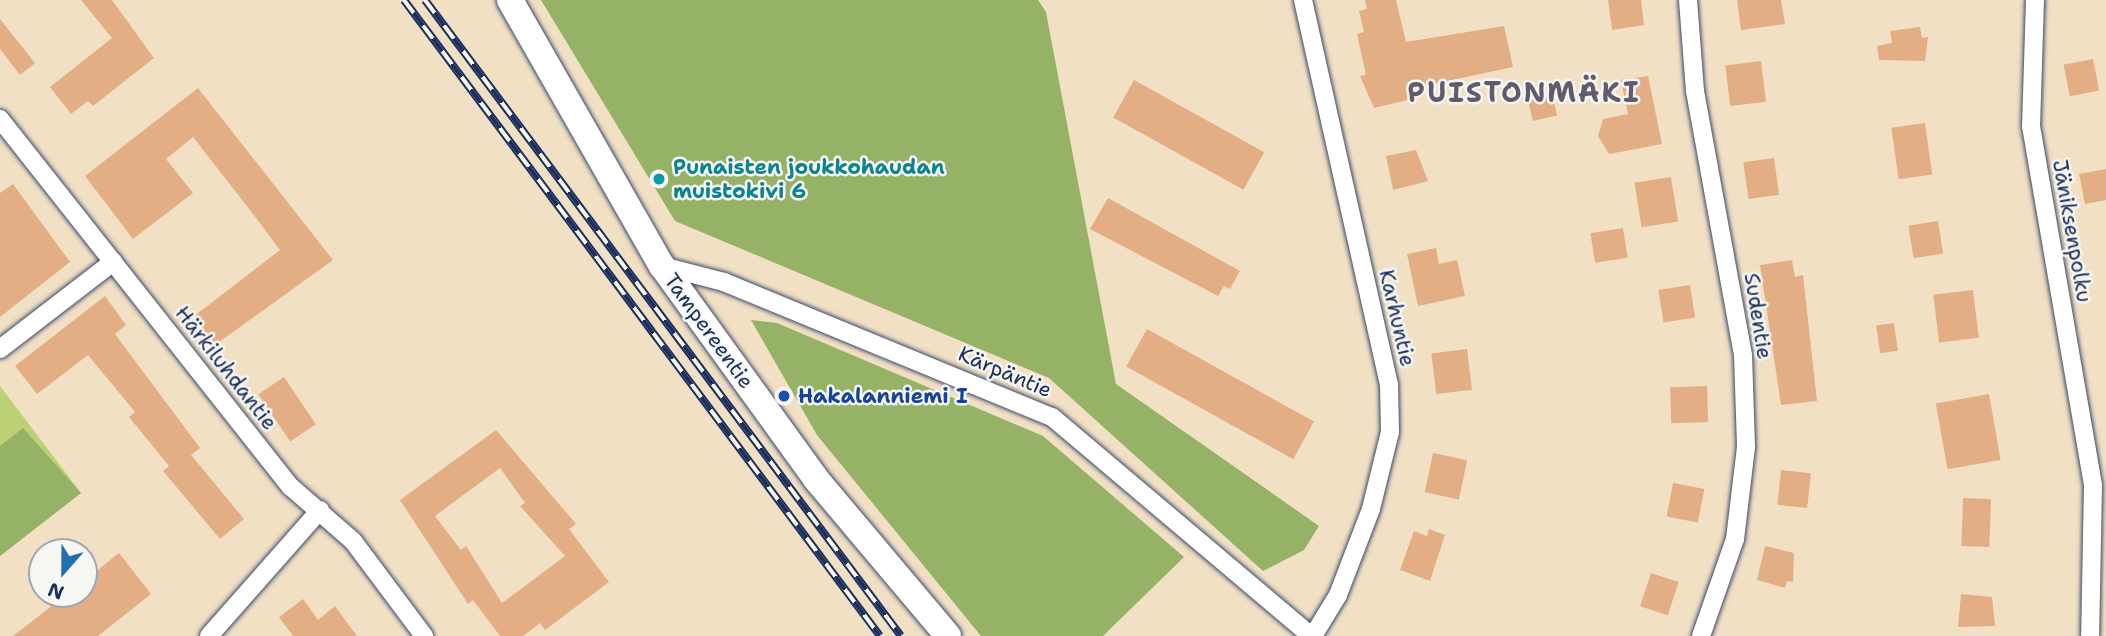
<!DOCTYPE html>
<html>
<head>
<meta charset="utf-8">
<style>
	body { margin:0 }
	#map { position:relative; width:2106px; height:636px; overflow:hidden; background:#f2e0c4; font-family:"Shantell Sans",sans-serif }
	div>[style] { position:absolute }
	.green>* { inset:0; background:#bcd074 }
	.forest>* { inset:0; background:#95b266 }
	.building>* { inset:0; background:#e4ae85; transform-origin:0 0 }
	.roads { filter:drop-shadow(0 0 2px #3b4a6d) drop-shadow(0 0 2px #3b4a6d) }
	.street>* { height:18px; margin:-9px; padding:0 9px; transform-origin:9px; border-radius:9px; background:#fff }
	.secondary>* { height:26px; margin:-13px; padding:0 13px; transform-origin:13px; border-radius:13px; background:#fff }
	.rail>* { height:8px; margin-top:-4px; transform-origin:0; background:repeating-linear-gradient(90deg,#f6f6f2 0 16px,#1b2f5e 0 32px); box-sizing:border-box; border-block:2px solid #1b2f5e }
	.dots>* { width:19px; height:19px; translate:-50% -50%; box-sizing:border-box; border:4px solid #f6f6f2; border-radius:50% }
	span { translate:-50% -50%; white-space:nowrap; text-align:center; line-height:1.15; -webkit-text-stroke:5px #f6f6f2; paint-order:stroke }
	.culture-label { font-size:21px; color:#0d838f; font-weight:700 }
	.left { translate:0 -50%; text-align:left }
	.street-label { font-size:21px; color:#1b2f5e }
	.transit-label { font-size:21px; color:#164399; font-weight:700 }
	.district-label { font-size:28px; color:#615b6c; font-weight:700; letter-spacing:2px }
	.north { position:absolute; left:28px; top:538px; width:70px; height:70px; box-sizing:border-box; background:#f6f6f2; border:2px solid #9ea6b7; border-radius:50%; rotate:201deg; font-size:19px; font-weight:700; line-height:28px; text-align:center; color:#1b2f5e }
	.north::after { content:''; display:block; margin:auto; width:24px; height:32px; background:#1f6fb2; clip-path:polygon(50% 0,100% 100%,50% 72%,0 100%) }
</style>
</head>
<body>
<div id="map">
	<div class="green">
		<div style="clip-path:polygon(0 386px,81px 493px,0 556px)"></div>
	</div>
	<div class="forest">
		<div style="clip-path:polygon(541px 0,1038px 0,1046px 12px,1116px 384px,1319px 526px,1304px 550px,1263px 571px,1049px 378px,675px 221px)"></div>
		<div style="clip-path:polygon(751px 320px,777px 323px,1043px 436px,1184px 557px,1103px 636px,981px 636px,817px 435px)"></div>
		<div style="clip-path:polygon(23px 428px,81px 493px,0 556px,0 446px)"></div>
	</div>
	<div class="building">
		<div style="clip-path:polygon(81px 0,112px 0,154px 58px,93px 106px,88px 101px,71px 114px,50px 87px,112px 38px)"></div>
		<div style="clip-path:polygon(1365px 0,1396px 0,1406px 42px,1504px 26px,1513px 67px,1410px 89px,1412px 99px,1374px 108px,1360px 76px,1366px 75px,1357px 34px,1364px 32px,1359px 11px,1367px 9px)"></div>
		<div style="clip-path:polygon(1608px 0,1641px 0,1644px 25px,1612px 30px)"></div>
		<div style="clip-path:polygon(1737px 0,1781px 0,1785px 24px,1741px 30px)"></div>
		<div style="clip-path:polygon(0 19px,35px 63px,20px 75px,0 49px)"></div>
		<div style="clip-path:polygon(1920px 27px,1922px 38px,1928px 37px,1925px 61px,1879px 60px,1877px 46px,1892px 43px,1890px 31px)"></div>
		<div style="left:2093px;top:59px;width:32px;height:30px;rotate:79deg"></div>
		<div style="left:1761px;top:61px;width:41px;height:36px;rotate:83deg"></div>
		<div style="clip-path:polygon(1648px 76px,1662px 144px,1609px 154px,1598px 136px,1603px 119px,1628px 114px,1621px 80px)"></div>
		<div style="left:1134px;top:80px;width:149px;height:43px;rotate:29deg"></div>
		<div style="clip-path:polygon(198px 88px,333px 260px,215px 345px,193px 317px,280px 250px,253px 214px,193px 137px,166px 159px,193px 193px,133px 239px,85px 176px)"></div>
		<div style="left:1552px;top:93px;width:23px;height:25px;rotate:77deg"></div>
		<div style="left:1925px;top:123px;width:52px;height:34px;rotate:82deg"></div>
		<div style="clip-path:polygon(1416px 150px,1428px 181px,1393px 190px,1386px 156px)"></div>
		<div style="left:1774px;top:158px;width:37px;height:31px;rotate:82deg"></div>
		<div style="clip-path:polygon(2106px 169px,2106px 200px,2085px 204px,2079px 174px)"></div>
		<div style="left:1671px;top:177px;width:45px;height:37px;rotate:81deg"></div>
		<div style="clip-path:polygon(13px 184px,70px 262px,0 317px,0 193px)"></div>
		<div style="clip-path:polygon(1108px 198px,1240px 271px,1230px 289px,1224px 286px,1218px 296px,1090px 229px)"></div>
		<div style="left:1938px;top:221px;width:33px;height:30px;rotate:81deg"></div>
		<div style="left:1623px;top:228px;width:30px;height:33px;rotate:81deg"></div>
		<div style="clip-path:polygon(1436px 248px,1439px 264px,1457px 260px,1465px 296px,1418px 306px,1407px 254px)"></div>
		<div style="clip-path:polygon(1792px 260px,1795px 277px,1803px 275px,1817px 401px,1781px 405px,1760px 265px)"></div>
		<div style="left:1690px;top:285px;width:33px;height:32px;rotate:81deg"></div>
		<div style="left:1973px;top:290px;width:48px;height:40px;rotate:83deg"></div>
		<div style="clip-path:polygon(105px 296px,126px 325px,115px 334px,200px 448px,191px 455px,244px 519px,220px 539px,163px 471px,169px 466px,129px 417px,135px 412px,88px 355px,37px 394px,15px 366px)"></div>
		<div style="left:1894px;top:323px;width:28px;height:18px;rotate:82deg"></div>
		<div style="left:1147px;top:329px;width:191px;height:43px;rotate:29deg"></div>
		<div style="left:1467px;top:349px;width:41px;height:36px;rotate:83deg"></div>
		<div style="left:284px;top:377px;width:57px;height:31px;rotate:56deg"></div>
		<div style="left:1707px;top:386px;width:36px;height:37px;rotate:88deg"></div>
		<div style="left:1989px;top:394px;width:67px;height:54px;rotate:80deg"></div>
		<div style="clip-path:polygon(evenodd,496px 430px,576px 524px,569px 529px,609px 582px,545px 630px,540px 623px,523px 636px,500px 636px,473px 600px,468px 604px,400px 500px,496px 430px,500px 468px,525px 503px,520px 506px,565px 556px,502px 603px,466px 546px,461px 550px,435px 516px,500px 468px)"></div>
		<div style="left:1433px;top:453px;width:35px;height:40px;rotate:12deg"></div>
		<div style="left:1781px;top:470px;width:30px;height:35px;rotate:6deg"></div>
		<div style="left:1673px;top:483px;width:32px;height:34px;rotate:11deg"></div>
		<div style="left:1963px;top:498px;width:28px;height:48px;rotate:2deg"></div>
		<div style="clip-path:polygon(1429px 529px,1445px 535px,1430px 581px,1400px 570px,1414px 531px,1427px 536px)"></div>
		<div style="clip-path:polygon(1765px 546px,1794px 553px,1793px 582px,1787px 581px,1785px 588px,1757px 580px)"></div>
		<div style="clip-path:polygon(119px 553px,151px 594px,98px 636px,13px 636px,67px 594px,84px 594px,84px 581px)"></div>
		<div style="left:1651px;top:573px;width:29px;height:35px;rotate:18deg"></div>
		<div style="clip-path:polygon(1961px 594px,1992px 597px,1995px 626px,1958px 627px)"></div>
		<div style="clip-path:polygon(303px 599px,318px 620px,335px 606px,357px 636px,293px 636px,279px 617px)"></div>
	</div>
	<div class="roads">
		<div class="street">
			<div style="left:1303px;top:0;width:394px;rotate:77.4deg"></div>
			<div style="left:1389px;top:384px;width:48px;rotate:88.8deg"></div>
			<div style="left:1390px;top:432px;width:79px;rotate:103.9deg"></div>
			<div style="left:1371px;top:509px;width:92px;rotate:111deg"></div>
			<div style="left:1338px;top:595px;width:48px;rotate:121.4deg"></div>
			<div style="left:1688px;top:0;width:91px;rotate:85.6deg"></div>
			<div style="left:1695px;top:91px;width:268px;rotate:79.7deg"></div>
			<div style="left:1743px;top:355px;width:92px;rotate:88.1deg"></div>
			<div style="left:1746px;top:447px;width:93px;rotate:96.8deg"></div>
			<div style="left:1735px;top:539px;width:103px;rotate:109.3deg"></div>
			<div style="left:2035px;top:0;width:126px;rotate:91.8deg"></div>
			<div style="left:2031px;top:126px;width:365px;rotate:80.2deg"></div>
			<div style="left:2093px;top:486px;width:150px;rotate:91.1deg"></div>
			<div style="left:0;top:119px;width:469px;rotate:51.7deg"></div>
			<div style="left:291px;top:487px;width:82px;rotate:41.1deg"></div>
			<div style="left:353px;top:541px;width:119px;rotate:53.2deg"></div>
			<div style="left:662px;top:266px;width:64px;rotate:14.5deg"></div>
			<div style="left:724px;top:282px;width:355px;rotate:22.4deg"></div>
			<div style="left:1052px;top:417px;width:339px;rotate:40.2deg"></div>
			<div style="left:0;top:349px;width:143px;rotate:-37.6deg"></div>
			<div style="left:209px;top:636px;width:168px;rotate:-48.6deg"></div>
		</div>
		<div class="secondary">
			<div style="left:510px;top:0;width:306px;rotate:60.3deg"></div>
			<div style="left:662px;top:266px;width:263px;rotate:54.1deg"></div>
			<div style="left:816px;top:479px;width:205px;rotate:49.9deg"></div>
		</div>
	</div>
	<div class="rail">
		<div style="left:404px;top:0;width:794px;rotate:53.19deg"></div>
		<div style="left:425px;top:0;width:794px;rotate:53.19deg"></div>
	</div>
	<div class="dots">
		<div style="left:659px;top:179px;background:#0f9aa8"></div>
		<div style="left:784px;top:396px;background:#1a4fb4"></div>
	</div>
	<div class="culture-label">
		<span class="left" style="left:673px;top:179px">Punaisten joukkohaudan<br>muistokivi 6</span>
	</div>
	<div class="street-label">
		<span style="left:2072px;top:231px;rotate:80deg">Jäniksenpolku</span>
		<span style="left:1758px;top:316px;rotate:81deg">Sudentie</span>
		<span style="left:1397px;top:318px;rotate:77deg">Karhuntie</span>
		<span style="left:709px;top:331px;rotate:54deg">Tampereentie</span>
		<span style="left:226px;top:368px;rotate:52deg">Härkiluhdantie</span>
		<span style="left:1005px;top:372px;rotate:23deg">Kärpäntie</span>
	</div>
	<div class="transit-label">
		<span class="left" style="left:798px;top:396px">Hakalanniemi I</span>
	</div>
	<div class="district-label">
		<span style="left:1524px;top:92px">PUISTONMÄKI</span>
	</div>
	<div class="north">N</div>
</div>
</body>
</html>
